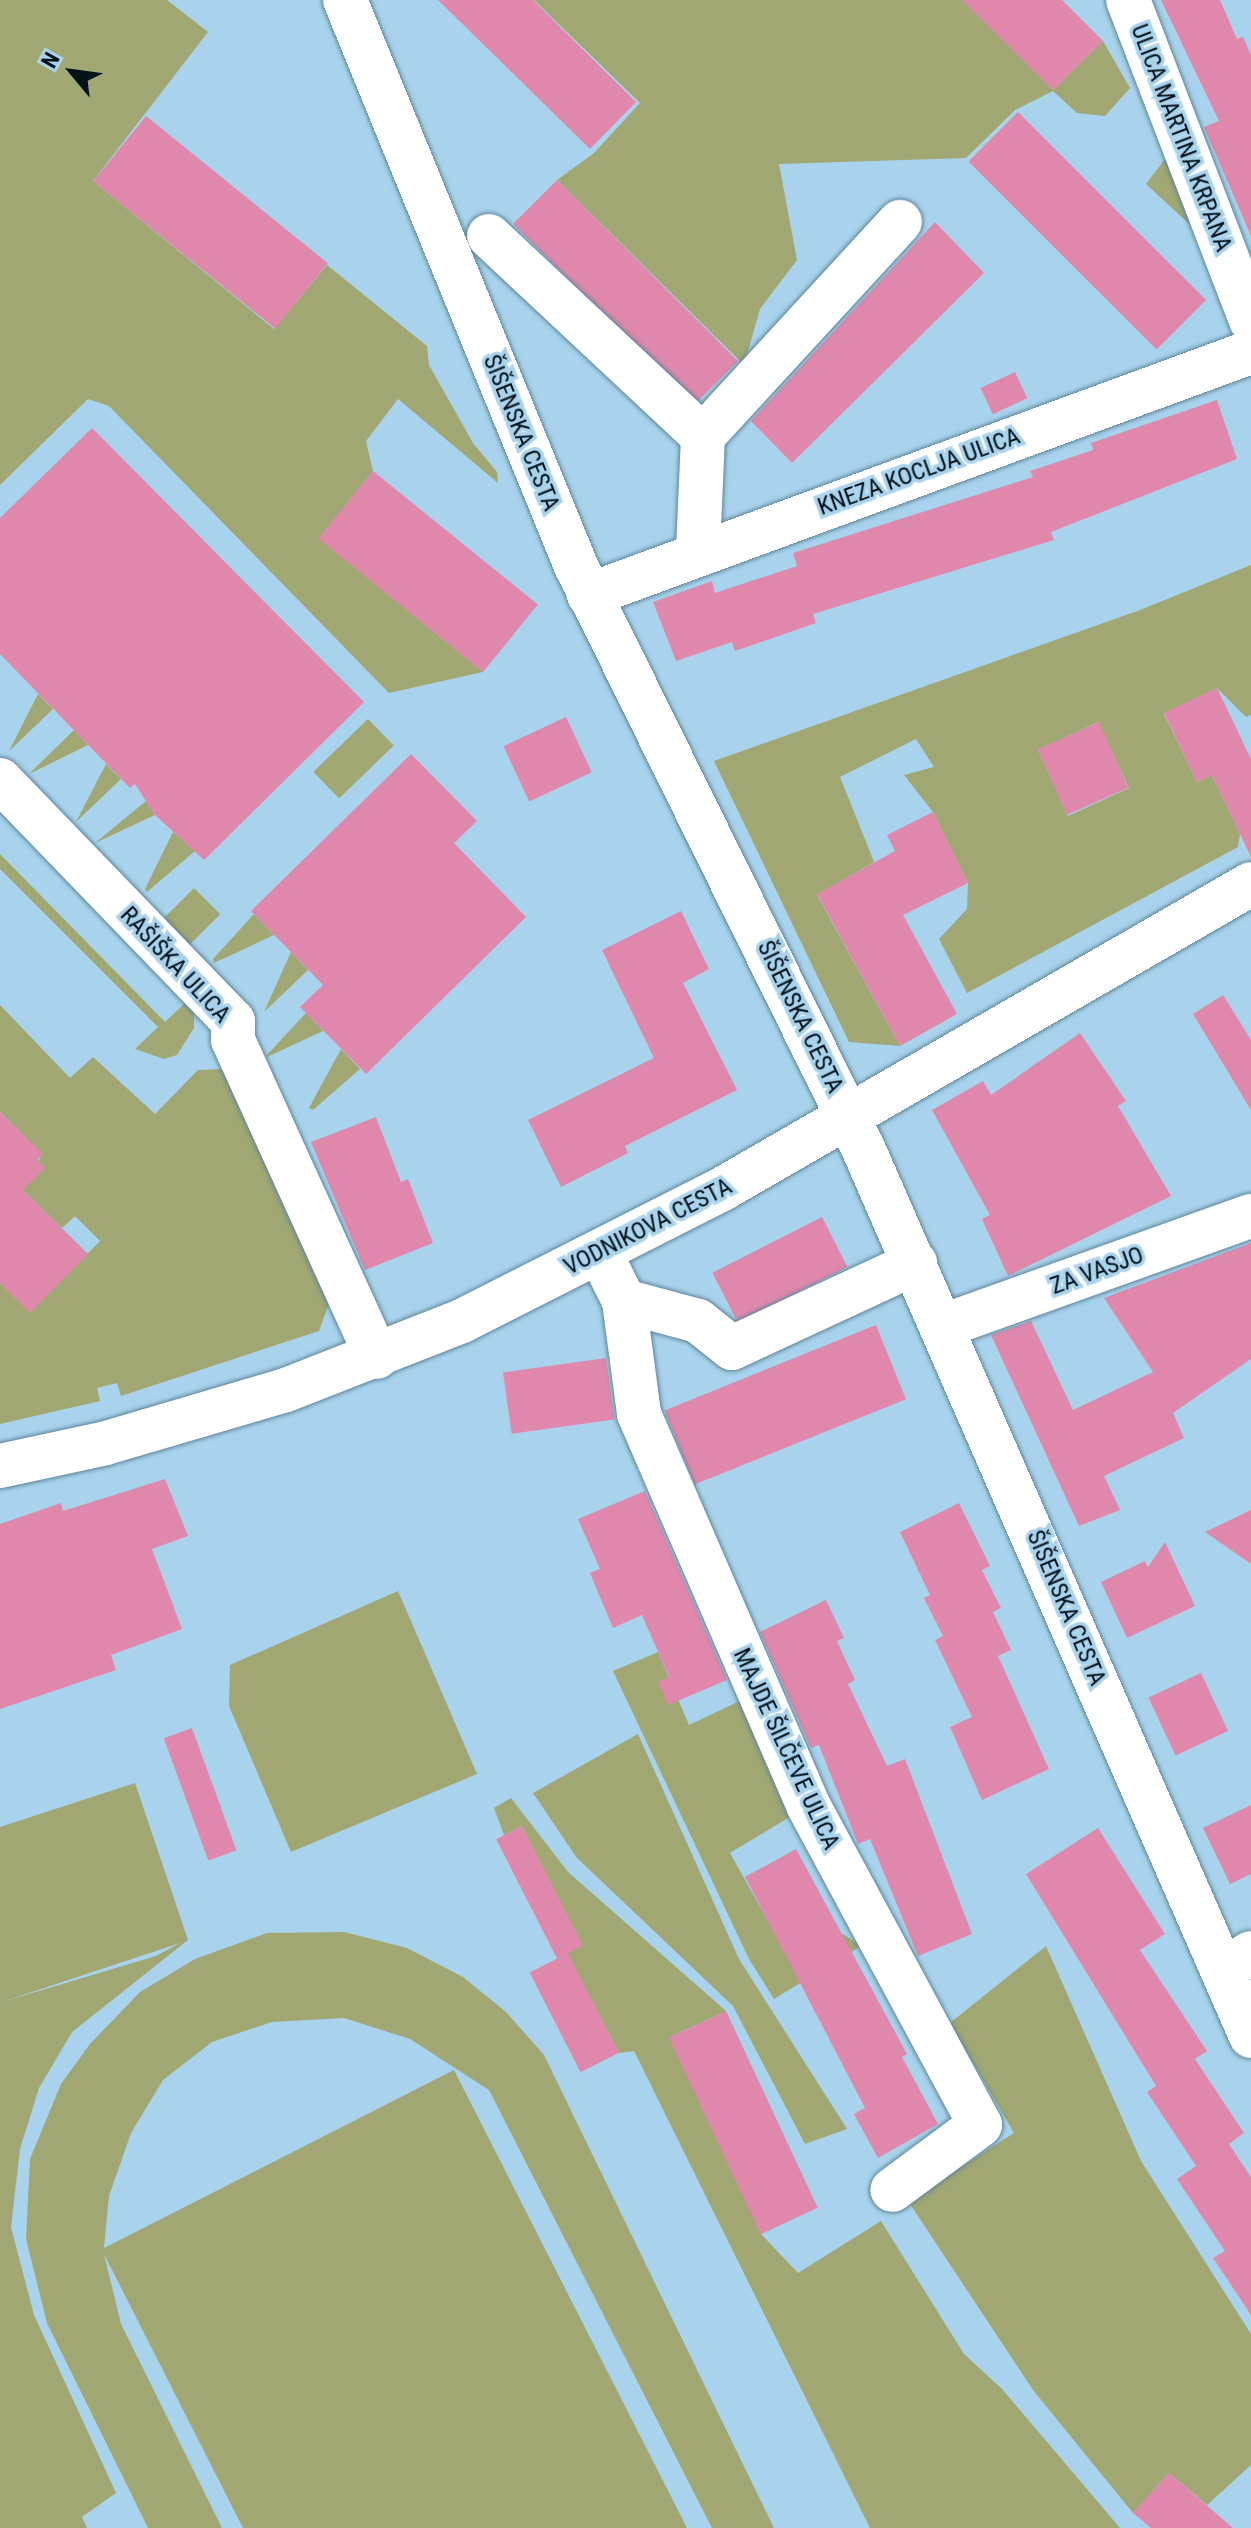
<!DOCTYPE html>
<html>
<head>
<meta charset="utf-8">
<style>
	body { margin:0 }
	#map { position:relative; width:1251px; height:2528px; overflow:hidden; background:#a9d3ec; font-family:"Roboto Condensed",sans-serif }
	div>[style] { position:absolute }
	.green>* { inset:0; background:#a0a772; transform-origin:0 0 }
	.building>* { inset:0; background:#e088ac; transform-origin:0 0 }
	.roads { filter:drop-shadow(0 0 2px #5d859c) drop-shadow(0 0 2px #5d859c) }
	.minor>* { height:44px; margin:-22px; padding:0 22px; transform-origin:22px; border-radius:22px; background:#fff }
	.major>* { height:44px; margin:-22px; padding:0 22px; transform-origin:22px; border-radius:22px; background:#fff }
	span { translate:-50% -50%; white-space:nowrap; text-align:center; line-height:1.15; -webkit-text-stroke:7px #a9d3ec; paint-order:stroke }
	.street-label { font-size:24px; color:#03111a }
	.north { position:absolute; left:32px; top:32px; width:80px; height:80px; -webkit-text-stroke:6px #a9d3ec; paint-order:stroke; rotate:299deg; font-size:22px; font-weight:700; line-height:32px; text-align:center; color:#03111a }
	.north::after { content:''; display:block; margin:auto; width:28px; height:36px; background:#03111a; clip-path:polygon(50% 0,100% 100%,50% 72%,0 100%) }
</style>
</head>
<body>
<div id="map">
	<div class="green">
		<div style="clip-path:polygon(0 0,167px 0,208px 32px,93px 181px,274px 329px,327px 265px,427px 346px,429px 365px,473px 443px,497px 472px,498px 483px,398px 399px,366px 441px,373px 471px,319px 538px,483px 672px,389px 693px,109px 406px,88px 399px,0 485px)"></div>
		<div style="clip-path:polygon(534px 0,967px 0,1053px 90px,1103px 41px,1130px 88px,1105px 116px,1077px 113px,1053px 91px,1015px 110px,966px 158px,779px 164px,797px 260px,760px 309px,744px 365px,557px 180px,594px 153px,640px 103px)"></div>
		<div style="clip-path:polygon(1172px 150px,1213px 246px,1146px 184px)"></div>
		<div style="clip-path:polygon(evenodd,1251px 565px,1251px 715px,1246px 717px,1217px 688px,1164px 714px,1197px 782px,1212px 775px,1240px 834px,1238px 847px,967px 993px,939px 939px,967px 909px,968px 883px,933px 812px,904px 775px,934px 767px,916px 739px,840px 777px,874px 862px,817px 895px,900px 1046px,849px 1042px,714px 761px,1140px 610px,1251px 565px,1098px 722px,1129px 788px,1068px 816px,1038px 750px,1098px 722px)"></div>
		<div style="clip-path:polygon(38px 694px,53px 709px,9px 751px)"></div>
		<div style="left:368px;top:719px;width:37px;height:76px;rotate:46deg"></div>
		<div style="clip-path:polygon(74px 730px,88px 745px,29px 774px)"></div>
		<div style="clip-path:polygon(106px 764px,121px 779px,76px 822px)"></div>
		<div style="clip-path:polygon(146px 801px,155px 815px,95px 843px)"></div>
		<div style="clip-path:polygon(173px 832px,195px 851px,147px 892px,145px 889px)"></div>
		<div style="clip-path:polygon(0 854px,165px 1022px,187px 1001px,194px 1010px,194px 1028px,177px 1055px,164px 1059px,135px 1049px,158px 1027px,0 869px)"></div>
		<div style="left:194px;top:888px;width:37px;height:47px;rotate:45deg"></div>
		<div style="clip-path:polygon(254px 914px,274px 935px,214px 963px,213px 959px)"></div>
		<div style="clip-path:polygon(291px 952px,308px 970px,264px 1012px)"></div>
		<div style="clip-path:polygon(0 1005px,70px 1078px,93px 1057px,155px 1114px,198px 1070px,224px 1069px,330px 1301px,319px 1331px,121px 1396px,117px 1383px,97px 1388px,100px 1401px,0 1424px,0 1283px,30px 1312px,100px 1241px,75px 1216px,62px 1228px,23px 1190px,42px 1154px,0 1112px)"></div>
		<div style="clip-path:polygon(306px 1013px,323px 1031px,267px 1057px,266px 1056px)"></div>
		<div style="clip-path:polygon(341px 1049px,360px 1069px,313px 1110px,309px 1108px)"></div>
		<div style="clip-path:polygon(398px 1591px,477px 1774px,291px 1852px,229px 1706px,230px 1665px)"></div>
		<div style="clip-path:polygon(658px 1652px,689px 1725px,744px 1699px,798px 1812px,730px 1853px,791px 1962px,843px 1934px,861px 1946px,774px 1999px,749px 1959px,613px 1671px)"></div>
		<div style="clip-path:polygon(638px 1734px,739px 1959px,847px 2129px,805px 2144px,733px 2006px,577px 1858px,533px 1793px)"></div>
		<div style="clip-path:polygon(evenodd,135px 1783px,188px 1940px,72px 2032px,39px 2088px,20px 2149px,11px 2227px,34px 2315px,116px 2493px,82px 2517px,87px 2528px,0 2528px,0 1827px,135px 1783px,180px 1943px,156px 1956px,2px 2002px,180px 1943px)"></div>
		<div style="clip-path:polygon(511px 1798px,568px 1872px,726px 2011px,670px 2037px,762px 2235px,798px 2273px,881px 2221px,964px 2354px,1002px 2389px,1120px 2528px,870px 2528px,634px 2051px,619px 2053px,567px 1953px,582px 1945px,522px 1826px,504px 1835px,494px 1808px)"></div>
		<div style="clip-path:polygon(344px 1932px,407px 1948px,463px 1977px,506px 2012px,544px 2055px,774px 2528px,712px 2528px,489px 2090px,410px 2039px,344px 2018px,272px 2022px,212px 2042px,163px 2080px,131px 2133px,109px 2196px,104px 2248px,454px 2070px,687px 2528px,243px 2528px,104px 2254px,121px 2324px,222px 2528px,148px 2528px,47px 2323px,26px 2239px,30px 2159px,61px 2084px,90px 2044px,140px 1992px,195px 1959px,267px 1933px)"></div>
		<div style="clip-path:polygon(1046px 1946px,1141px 2161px,1251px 2334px,1251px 2465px,1207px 2505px,1169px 2473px,1133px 2513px,1033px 2390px,908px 2201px,1014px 2133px,950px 2023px)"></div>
	</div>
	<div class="building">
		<div style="clip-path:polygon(438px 0,533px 0,636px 102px,590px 149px)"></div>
		<div style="clip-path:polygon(962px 0,1062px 0,1103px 41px,1053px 90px)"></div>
		<div style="clip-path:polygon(1161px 0,1220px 0,1237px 39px,1243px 37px,1251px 55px,1251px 236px,1204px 127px,1219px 121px)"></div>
		<div style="left:1018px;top:112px;width:266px;height:70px;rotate:45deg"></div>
		<div style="left:146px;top:116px;width:234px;height:84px;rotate:39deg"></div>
		<div style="left:557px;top:180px;width:256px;height:62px;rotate:45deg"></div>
		<div style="clip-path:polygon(935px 222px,984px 273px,792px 463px,751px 421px)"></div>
		<div style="left:1015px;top:372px;width:29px;height:38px;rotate:65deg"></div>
		<div style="clip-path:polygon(1217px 400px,1237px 459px,1051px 532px,1054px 540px,813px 614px,816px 623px,735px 651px,732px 642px,676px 661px,653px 602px,712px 581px,715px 593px,797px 566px,793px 553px,1033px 477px,1030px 471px,1093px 450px,1091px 443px)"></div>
		<div style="clip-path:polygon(92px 428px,364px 702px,204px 860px,155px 815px,135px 784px,130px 788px,0 654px,0 518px)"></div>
		<div style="left:373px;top:471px;width:212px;height:87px;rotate:39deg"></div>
		<div style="clip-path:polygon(1217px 688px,1251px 759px,1251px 857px,1212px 775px,1197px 782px,1164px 713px)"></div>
		<div style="left:566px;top:717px;width:61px;height:69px;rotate:65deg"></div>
		<div style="left:1099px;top:722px;width:72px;height:67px;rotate:66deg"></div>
		<div style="clip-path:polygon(411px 754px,477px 821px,454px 843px,526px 917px,366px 1074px,300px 1007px,323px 985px,251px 911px)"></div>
		<div style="clip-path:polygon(933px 812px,968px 883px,903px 915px,957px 1014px,900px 1046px,817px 894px,895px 851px,887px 835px)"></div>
		<div style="clip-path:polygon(681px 911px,709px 969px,683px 983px,737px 1090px,625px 1146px,628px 1153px,561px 1187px,528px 1120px,654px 1058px,602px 950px)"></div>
		<div style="clip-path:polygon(1223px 995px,1251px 1040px,1251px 1110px,1193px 1014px)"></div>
		<div style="clip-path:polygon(1080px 1033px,1126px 1101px,1118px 1106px,1171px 1196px,1008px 1276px,982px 1219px,990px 1215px,932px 1110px,983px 1081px,991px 1095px)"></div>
		<div style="clip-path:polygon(0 1112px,43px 1154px,37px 1160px,45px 1168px,23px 1190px,88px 1254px,30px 1313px,0 1283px)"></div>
		<div style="clip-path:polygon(376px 1117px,401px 1182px,408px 1179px,433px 1243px,365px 1270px,311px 1142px)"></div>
		<div style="left:822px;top:1217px;width:56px;height:123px;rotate:63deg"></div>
		<div style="clip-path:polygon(1251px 1243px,1251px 1359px,1173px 1413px,1184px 1438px,1104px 1476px,1120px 1510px,1079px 1526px,991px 1335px,1031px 1321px,1073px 1410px,1153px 1372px,1104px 1298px)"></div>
		<div style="left:876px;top:1325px;width:80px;height:228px;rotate:68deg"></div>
		<div style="left:606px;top:1358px;width:62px;height:104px;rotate:82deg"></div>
		<div style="clip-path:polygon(165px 1479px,188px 1536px,152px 1549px,182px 1629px,111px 1655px,116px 1670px,0 1709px,0 1524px,61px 1503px,63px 1511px)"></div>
		<div style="clip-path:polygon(645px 1491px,727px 1680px,668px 1705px,658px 1682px,669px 1677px,642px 1615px,613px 1628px,590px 1573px,600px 1569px,578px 1519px)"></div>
		<div style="clip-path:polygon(959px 1503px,990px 1566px,982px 1570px,1001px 1608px,993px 1612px,1011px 1650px,998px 1656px,1049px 1769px,982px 1800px,950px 1727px,972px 1717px,935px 1640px,943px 1636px,924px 1598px,930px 1595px,900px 1532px)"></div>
		<div style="clip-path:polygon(1251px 1510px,1251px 1564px,1205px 1532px)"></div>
		<div style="clip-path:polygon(1165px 1542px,1195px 1606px,1127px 1638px,1101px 1582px,1145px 1561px,1148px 1567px)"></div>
		<div style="clip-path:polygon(826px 1600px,844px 1638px,837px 1641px,855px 1680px,848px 1684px,887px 1766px,905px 1759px,972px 1934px,918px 1956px,870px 1839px,858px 1844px,819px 1745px,811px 1748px,760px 1632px)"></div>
		<div style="left:1201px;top:1673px;width:64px;height:58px;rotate:65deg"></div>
		<div style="left:192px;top:1728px;width:130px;height:30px;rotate:70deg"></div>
		<div style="clip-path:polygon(1251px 1805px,1251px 1874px,1230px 1884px,1203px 1828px)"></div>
		<div style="left:522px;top:1826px;width:134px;height:29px;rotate:63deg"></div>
		<div style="clip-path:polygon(1098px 1828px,1165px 1934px,1140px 1950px,1207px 2051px,1195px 2059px,1244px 2133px,1229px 2144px,1251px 2177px,1251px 2315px,1213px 2258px,1225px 2251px,1177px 2179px,1196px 2166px,1147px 2092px,1156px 2086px,1026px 1874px)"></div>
		<div style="clip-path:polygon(796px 1849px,907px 2054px,902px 2057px,938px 2124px,878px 2158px,854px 2114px,865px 2108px,745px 1877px)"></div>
		<div style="left:568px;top:1953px;width:112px;height:43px;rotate:63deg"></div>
		<div style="left:726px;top:2011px;width:217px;height:63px;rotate:65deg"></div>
		<div style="clip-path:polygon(1169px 2473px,1233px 2528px,1151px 2528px,1133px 2513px)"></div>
	</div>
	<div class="roads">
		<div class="minor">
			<div style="left:1128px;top:0;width:344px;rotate:69deg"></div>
			<div style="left:489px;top:236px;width:293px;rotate:43.1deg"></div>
			<div style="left:703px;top:436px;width:115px;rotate:92.5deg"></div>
			<div style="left:703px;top:436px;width:291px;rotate:-47.4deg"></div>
			<div style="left:589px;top:595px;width:705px;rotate:-20.16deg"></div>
			<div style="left:0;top:780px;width:335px;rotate:46deg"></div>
			<div style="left:233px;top:1021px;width:19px;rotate:90deg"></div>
			<div style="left:233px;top:1040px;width:348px;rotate:65.6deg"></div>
			<div style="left:600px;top:1253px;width:54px;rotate:63.4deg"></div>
			<div style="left:624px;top:1301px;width:114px;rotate:82.4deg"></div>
			<div style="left:639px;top:1414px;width:426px;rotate:66.6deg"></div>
			<div style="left:808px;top:1805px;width:363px;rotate:61.7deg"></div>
			<div style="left:980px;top:2125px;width:109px;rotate:143.5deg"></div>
			<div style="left:624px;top:1301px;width:77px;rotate:15.1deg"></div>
			<div style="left:698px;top:1321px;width:43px;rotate:38.5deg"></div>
			<div style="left:732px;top:1348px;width:202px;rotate:-24.9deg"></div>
			<div style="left:943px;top:1326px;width:327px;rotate:-19.7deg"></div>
			<div style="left:0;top:1466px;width:108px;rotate:-12.2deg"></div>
			<div style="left:106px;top:1443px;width:188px;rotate:-16.4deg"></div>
			<div style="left:286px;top:1390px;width:189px;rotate:-21.4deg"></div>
			<div style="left:462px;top:1321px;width:294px;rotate:-26.9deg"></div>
			<div style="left:724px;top:1188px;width:608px;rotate:-29.98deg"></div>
			<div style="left:1223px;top:1971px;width:33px;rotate:-33deg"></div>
		</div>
		<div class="major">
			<div style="left:345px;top:0;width:611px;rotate:67.8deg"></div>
			<div style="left:576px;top:566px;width:649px;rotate:63.75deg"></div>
			<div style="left:863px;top:1148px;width:969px;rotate:66.4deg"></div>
		</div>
	</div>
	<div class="street-label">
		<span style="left:1181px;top:138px;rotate:69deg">ULICA MARTINA KRPANA</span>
		<span style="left:521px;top:433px;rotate:68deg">ŠIŠENSKA CESTA</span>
		<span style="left:919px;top:472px;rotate:-20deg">KNEZA KOCLJA ULICA</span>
		<span style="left:175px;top:965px;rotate:47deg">RAŠIŠKA ULICA</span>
		<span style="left:800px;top:1017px;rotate:64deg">ŠIŠENSKA CESTA</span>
		<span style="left:648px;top:1227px;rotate:-27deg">VODNIKOVA CESTA</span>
		<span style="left:1097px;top:1271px;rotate:-20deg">ZA VASJO</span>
		<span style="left:1066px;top:1608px;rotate:67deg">ŠIŠENSKA CESTA</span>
		<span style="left:786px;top:1749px;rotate:65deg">MAJDE ŠILČEVE ULICA</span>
	</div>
	<div class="north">N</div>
</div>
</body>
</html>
